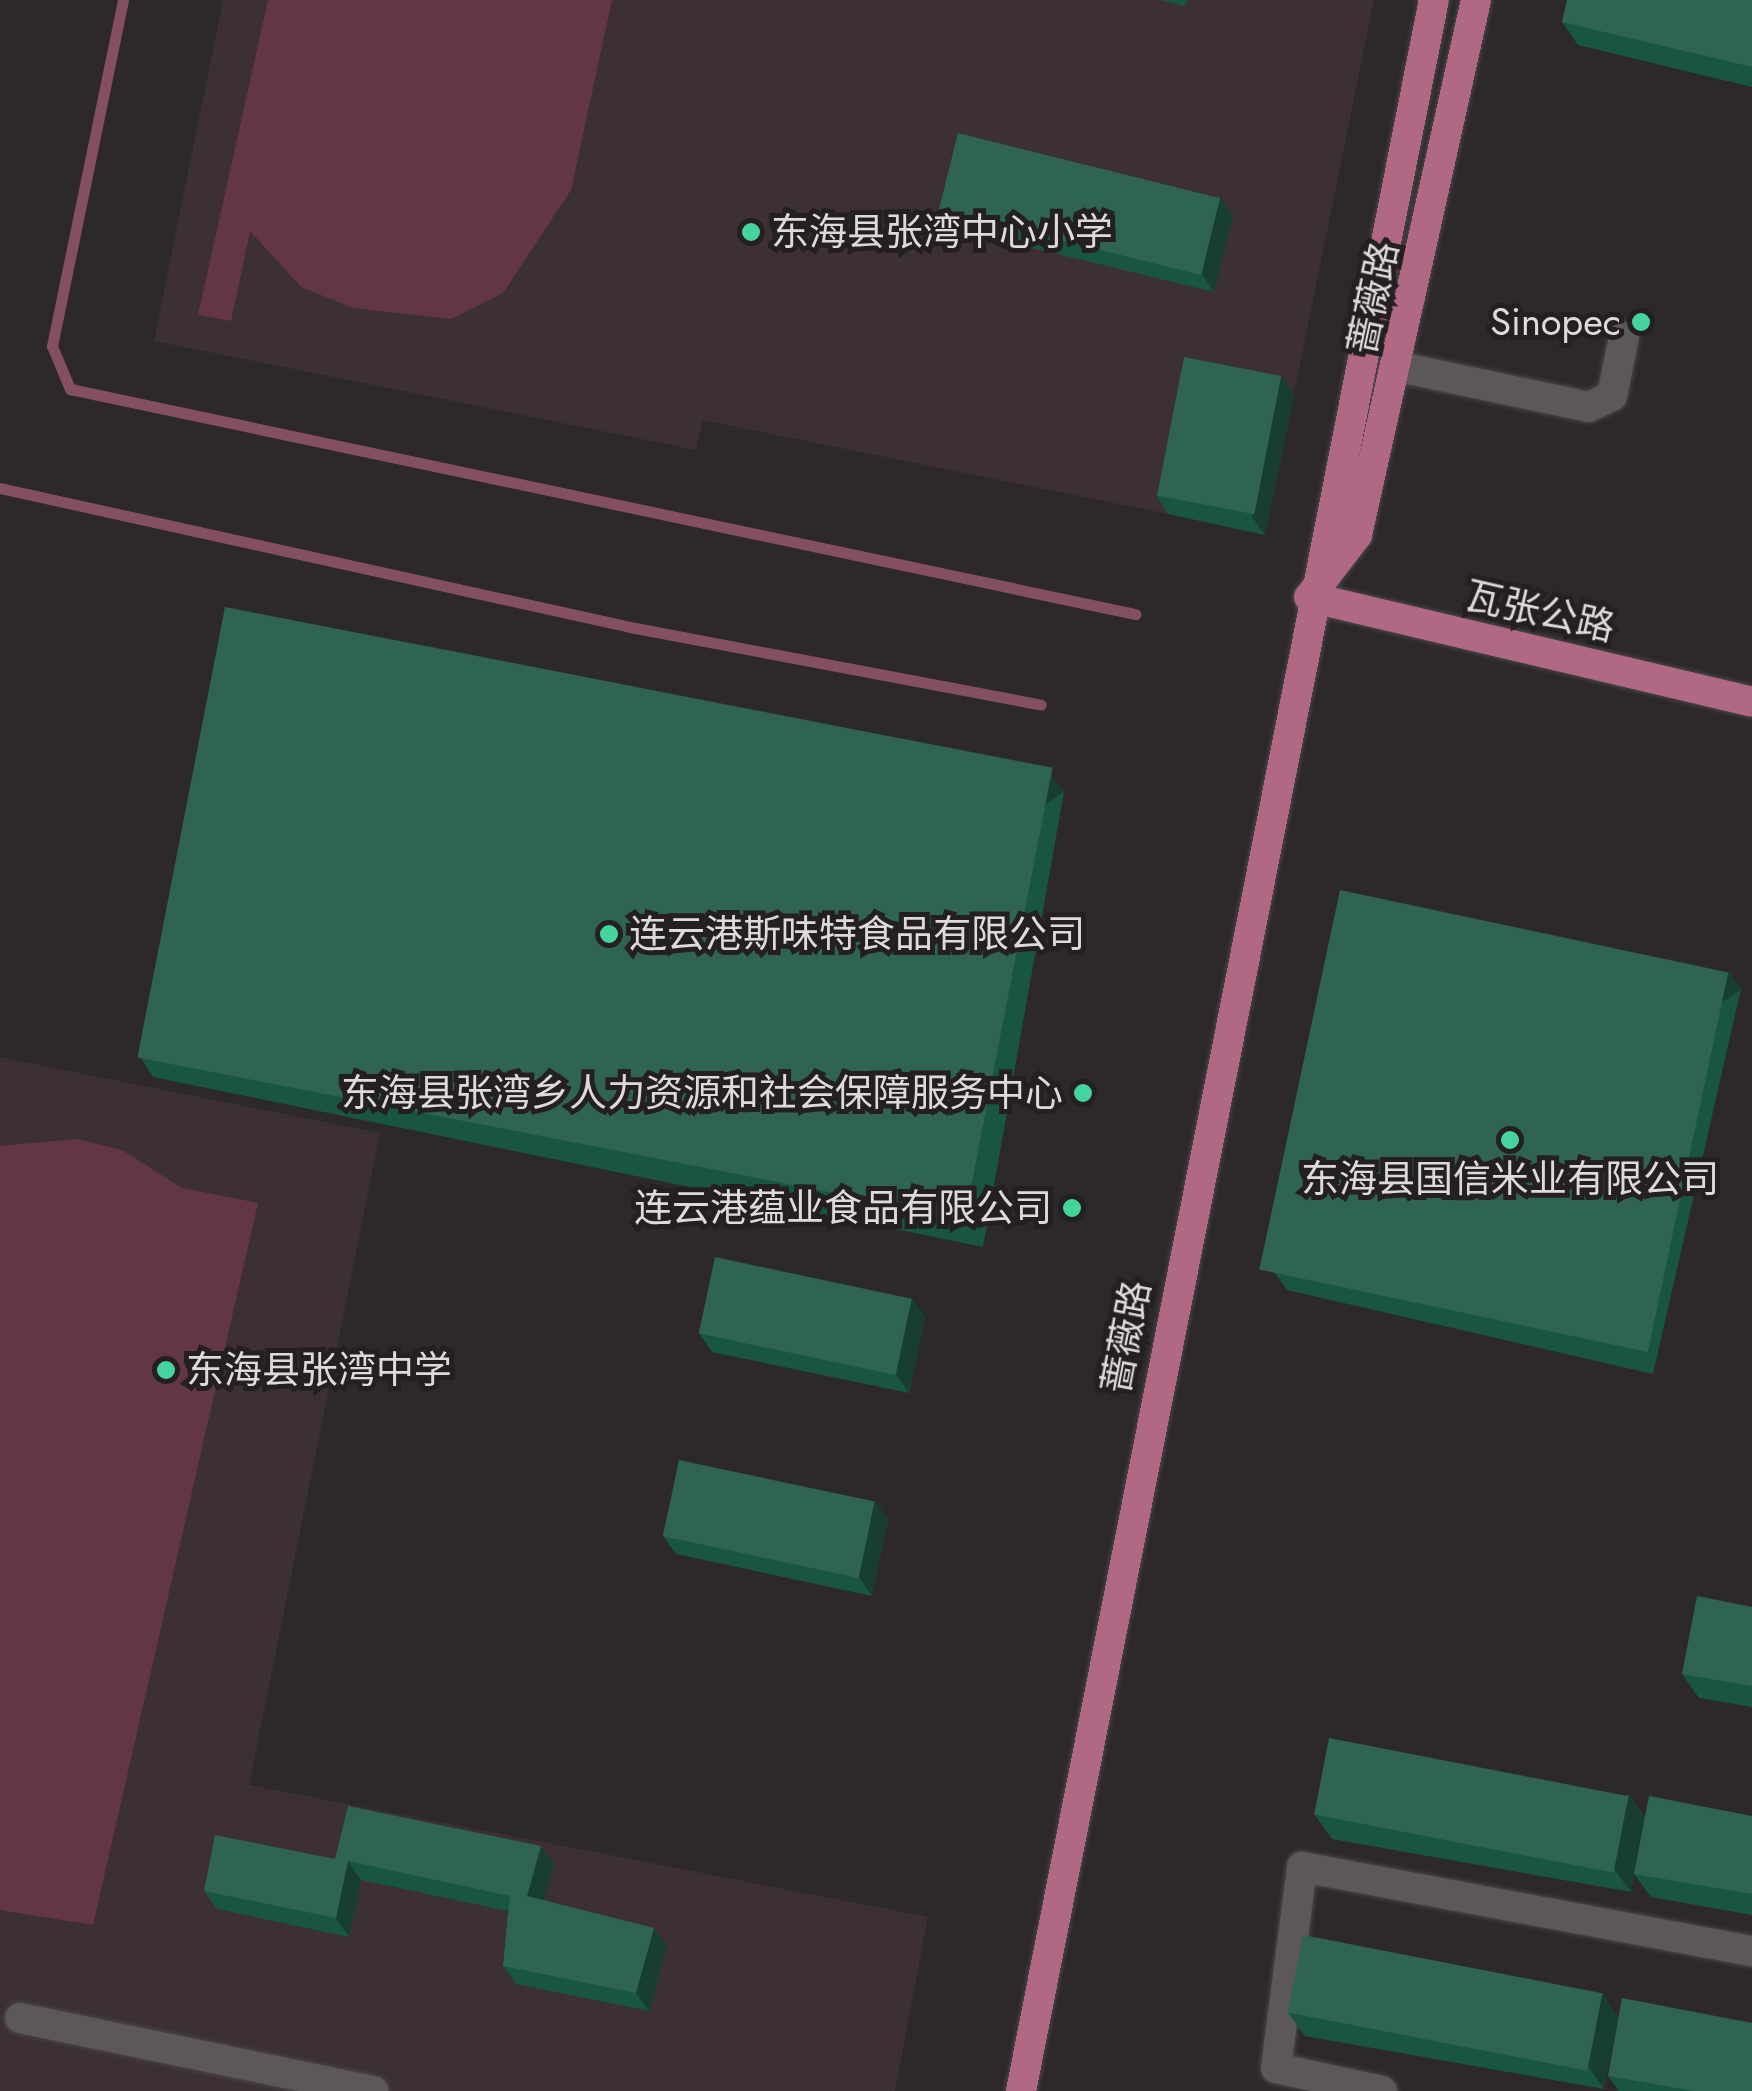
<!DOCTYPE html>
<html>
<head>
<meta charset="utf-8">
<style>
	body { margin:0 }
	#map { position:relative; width:1752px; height:2091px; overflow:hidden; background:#2d292a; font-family:Jost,"Noto Sans SC",sans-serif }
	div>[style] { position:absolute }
	.built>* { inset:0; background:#3c3034 }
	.green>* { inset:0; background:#633646 }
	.stream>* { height:11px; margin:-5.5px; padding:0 5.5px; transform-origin:5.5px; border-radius:5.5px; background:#844f62 }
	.roads { filter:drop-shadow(0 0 2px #4a4547) drop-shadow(0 0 2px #4a4547) }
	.minor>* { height:30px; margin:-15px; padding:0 15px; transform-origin:15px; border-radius:15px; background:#5c5758 }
	.major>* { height:30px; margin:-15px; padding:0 15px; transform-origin:15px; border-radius:15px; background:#b16884 }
	.wall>* { inset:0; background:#195641 }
	.shaded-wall>* { inset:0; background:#183e31; transform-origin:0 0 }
	.building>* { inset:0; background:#2e6451; transform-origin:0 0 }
	.dots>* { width:28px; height:28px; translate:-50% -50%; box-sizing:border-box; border:5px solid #241f20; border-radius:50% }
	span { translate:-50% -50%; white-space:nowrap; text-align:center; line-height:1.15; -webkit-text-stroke:10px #241f20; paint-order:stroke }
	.poi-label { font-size:38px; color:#dedadb }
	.left { translate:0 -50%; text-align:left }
	.right { translate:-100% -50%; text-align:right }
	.street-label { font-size:38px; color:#dedadb }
</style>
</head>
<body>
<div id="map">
	<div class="built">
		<div style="clip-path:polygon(223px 0,1374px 0,1294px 394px,1197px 376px,1168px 514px,703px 420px,696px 450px,154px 341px)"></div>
		<div style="clip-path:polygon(0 1057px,380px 1133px,249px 1785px,928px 1917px,895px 2091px,0 2091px)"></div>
	</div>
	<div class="green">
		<div style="clip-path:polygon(268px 0,612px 0,571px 190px,503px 293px,451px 319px,353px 308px,301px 287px,250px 231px,231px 321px,198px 315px)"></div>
		<div style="clip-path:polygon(77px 1139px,122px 1150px,182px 1188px,258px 1203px,93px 1925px,0 1910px,0 1146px)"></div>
	</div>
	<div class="stream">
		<div style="left:123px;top:0;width:353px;rotate:101.6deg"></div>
		<div style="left:52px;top:346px;width:47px;rotate:67.3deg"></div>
		<div style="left:70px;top:389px;width:1089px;rotate:11.93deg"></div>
		<div style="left:0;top:488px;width:645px;rotate:12.44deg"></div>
		<div style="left:630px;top:627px;width:418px;rotate:10.7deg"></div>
	</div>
	<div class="roads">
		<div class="minor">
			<div style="left:1399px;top:367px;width:194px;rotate:11.9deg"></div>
			<div style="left:1589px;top:407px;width:25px;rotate:-26deg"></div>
			<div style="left:1612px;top:396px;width:60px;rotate:-78.5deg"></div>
			<div style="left:20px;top:2018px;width:361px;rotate:11.7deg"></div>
			<div style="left:1382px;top:2091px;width:108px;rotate:-167.8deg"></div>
			<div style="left:1276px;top:2068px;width:203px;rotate:-82.6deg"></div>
			<div style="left:1302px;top:1867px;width:458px;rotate:10.6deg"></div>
		</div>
		<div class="major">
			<div style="left:1314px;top:591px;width:71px;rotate:-52.5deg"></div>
			<div style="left:1357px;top:535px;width:548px;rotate:-77.46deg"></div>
			<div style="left:1309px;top:597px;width:455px;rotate:13.3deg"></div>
			<div style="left:1021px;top:2091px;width:2131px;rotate:-78.83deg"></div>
		</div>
	</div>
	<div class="wall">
		<div style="clip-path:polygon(1160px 0,1187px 0,1185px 6px)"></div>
		<div style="clip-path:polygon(1752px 0,1752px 87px,1578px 45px,1562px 22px)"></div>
		<div style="clip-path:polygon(1220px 197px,1233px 216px,1214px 292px,951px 228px,939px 210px)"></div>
		<div style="clip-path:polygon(1281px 376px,1294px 394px,1265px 535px,1168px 514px,1156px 495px)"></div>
		<div style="clip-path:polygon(1051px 774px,1064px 792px,983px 1247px,153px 1077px,141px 1058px)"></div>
		<div style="clip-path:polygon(1729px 971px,1741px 989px,1653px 1374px,1287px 1290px,1274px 1272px)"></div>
		<div style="clip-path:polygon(912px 1298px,925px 1317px,909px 1393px,712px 1352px,699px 1333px)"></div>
		<div style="clip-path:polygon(888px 1519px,872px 1596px,676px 1554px,663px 1536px)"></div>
		<div style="clip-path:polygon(1752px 1607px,1752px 1707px,1699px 1698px,1682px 1674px)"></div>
		<div style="clip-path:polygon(1629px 1795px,1645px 1818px,1752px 1816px,1752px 1915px,1651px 1897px,1634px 1874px,1636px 1865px,1631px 1892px,1332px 1839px,1315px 1815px)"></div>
		<div style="clip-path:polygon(335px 1859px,554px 1864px,544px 1900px,667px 1946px,649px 2011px,516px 1984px,503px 1966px,508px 1911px,361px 1880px,349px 1937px,217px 1909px,204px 1891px)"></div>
		<div style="clip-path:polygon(1602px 1993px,1618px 2017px,1604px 2089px,1305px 2036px,1288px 2013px)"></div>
		<div style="clip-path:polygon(1608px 2076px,1752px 2091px,1619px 2091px)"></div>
	</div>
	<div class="shaded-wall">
		<div style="clip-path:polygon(1220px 197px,1233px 216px,1214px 292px,1202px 274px)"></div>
		<div style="clip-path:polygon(1281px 376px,1294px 394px,1265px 535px,1252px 517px)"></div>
		<div style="left:1051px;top:774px;width:22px;height:462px;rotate:54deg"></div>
		<div style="left:1729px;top:971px;width:22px;height:395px;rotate:56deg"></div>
		<div style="clip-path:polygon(912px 1298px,925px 1317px,909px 1393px,896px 1375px)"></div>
		<div style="clip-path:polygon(875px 1501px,888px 1519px,872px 1596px,859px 1577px)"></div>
		<div style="clip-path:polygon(1629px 1795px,1645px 1819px,1631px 1892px,1614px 1869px)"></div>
		<div style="clip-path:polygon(541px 1846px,554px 1864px,540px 1914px,527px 1896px)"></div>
		<div style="clip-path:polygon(348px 1861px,361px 1880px,349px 1937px,336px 1918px)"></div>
		<div style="clip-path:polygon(654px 1928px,667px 1946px,649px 2011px,636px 1993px)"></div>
		<div style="clip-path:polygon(1602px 1993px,1618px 2017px,1604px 2089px,1588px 2066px)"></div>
	</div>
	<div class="building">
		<div style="clip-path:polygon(1567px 0,1752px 0,1752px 67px,1562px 22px)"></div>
		<div style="left:958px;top:133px;width:270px;height:79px;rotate:14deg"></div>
		<div style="left:1184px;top:357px;width:99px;height:141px;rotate:11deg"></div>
		<div style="left:225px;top:607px;width:843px;height:459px;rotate:11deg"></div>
		<div style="left:1340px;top:890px;width:397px;height:388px;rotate:12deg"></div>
		<div style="left:715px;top:1257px;width:201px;height:78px;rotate:12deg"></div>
		<div style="left:679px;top:1460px;width:200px;height:78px;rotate:12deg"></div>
		<div style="clip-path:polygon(1697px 1596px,1752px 1607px,1752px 1686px,1682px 1674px)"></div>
		<div style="left:1329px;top:1738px;width:305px;height:78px;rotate:11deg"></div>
		<div style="clip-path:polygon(1649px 1796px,1752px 1816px,1752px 1894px,1634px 1874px)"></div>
		<div style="clip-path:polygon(348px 1806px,541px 1846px,527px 1896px,654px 1928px,636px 1993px,503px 1966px,510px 1896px,348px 1861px,336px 1918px,204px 1891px,215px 1835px,335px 1859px)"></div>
		<div style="left:1303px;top:1935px;width:305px;height:79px;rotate:11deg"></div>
		<div style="clip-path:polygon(1622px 1998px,1752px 2023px,1752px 2091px,1694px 2091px,1608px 2076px)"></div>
	</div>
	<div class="dots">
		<div style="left:751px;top:232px;background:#46d49e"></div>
		<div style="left:1641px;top:322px;background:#46d49e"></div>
		<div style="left:609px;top:934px;background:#46d49e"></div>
		<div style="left:1083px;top:1093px;background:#46d49e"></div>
		<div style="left:1510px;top:1140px;background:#46d49e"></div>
		<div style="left:1072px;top:1208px;background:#46d49e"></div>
		<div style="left:166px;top:1370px;background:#46d49e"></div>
	</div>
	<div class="poi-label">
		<span class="left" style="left:771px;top:232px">东海县张湾中心小学</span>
		<span class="right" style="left:1621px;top:322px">Sinopec</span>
		<span class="left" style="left:629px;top:934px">连云港斯味特食品有限公司</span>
		<span class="right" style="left:1063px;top:1093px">东海县张湾乡人力资源和社会保障服务中心</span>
		<span style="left:1510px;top:1179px">东海县国信米业有限公司</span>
		<span class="right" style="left:1052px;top:1208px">连云港蕴业食品有限公司</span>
		<span class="left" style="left:186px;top:1370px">东海县张湾中学</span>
	</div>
	<div class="street-label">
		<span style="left:1373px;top:298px;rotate:-78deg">蔷薇路</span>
		<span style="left:1540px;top:611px;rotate:13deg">瓦张公路</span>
		<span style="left:1126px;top:1337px;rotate:-79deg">蔷薇路</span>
	</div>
</div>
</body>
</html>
